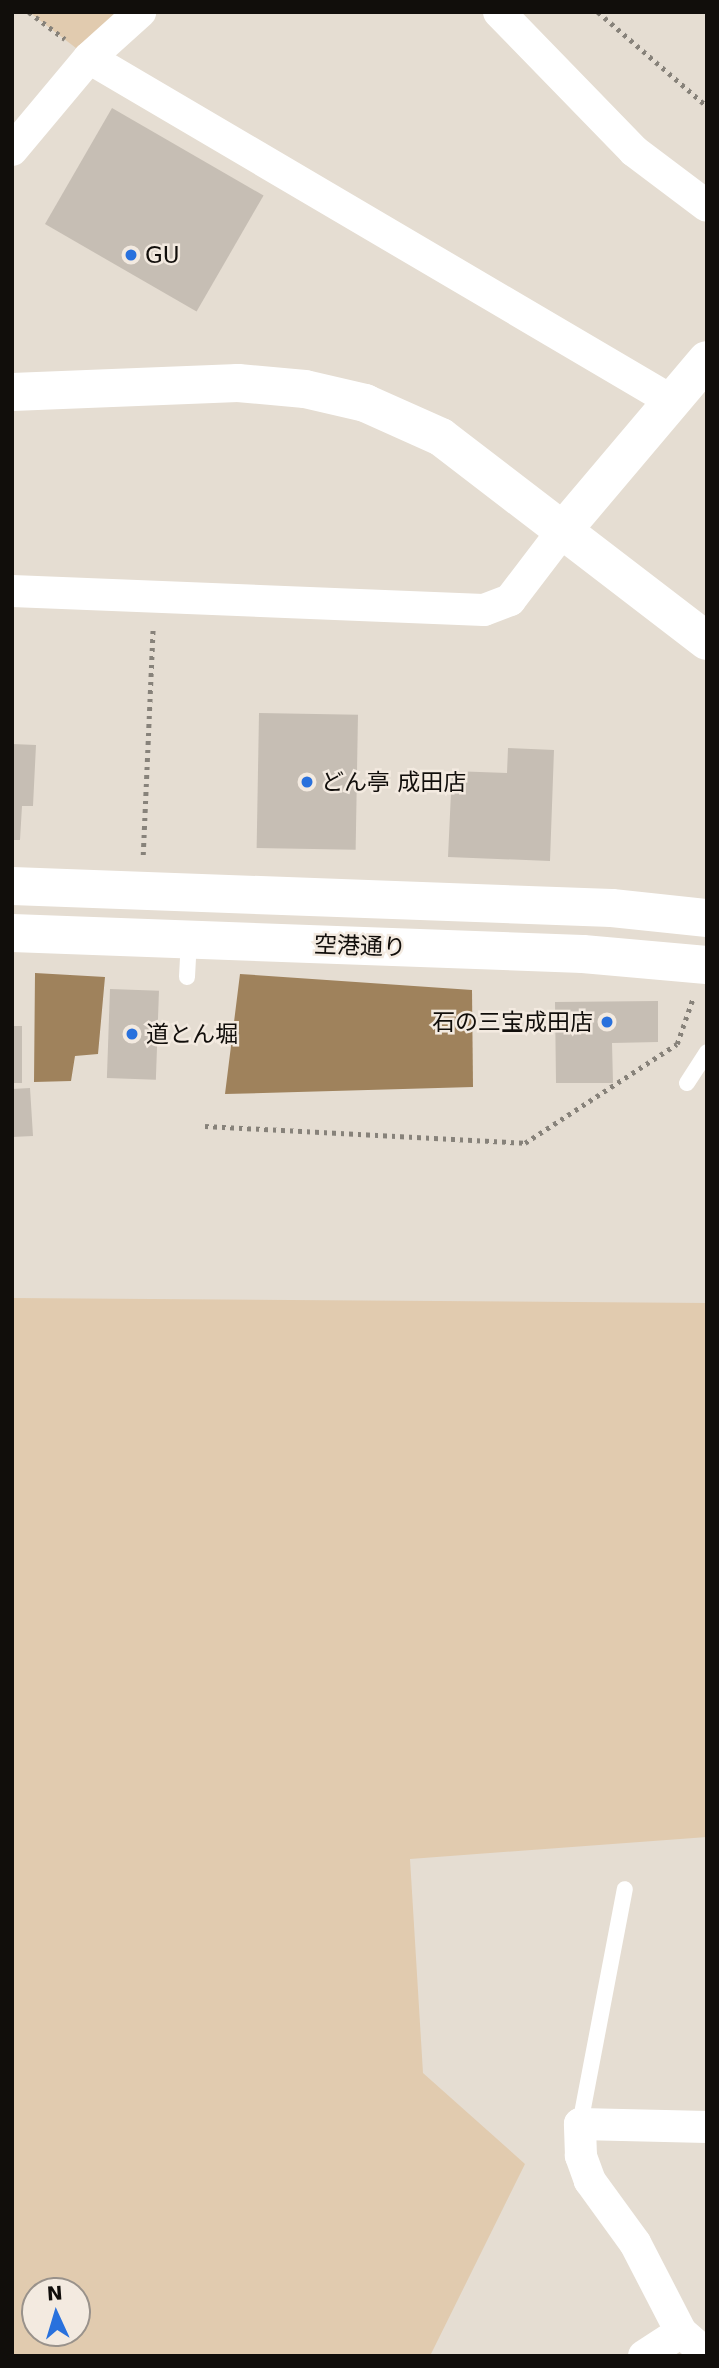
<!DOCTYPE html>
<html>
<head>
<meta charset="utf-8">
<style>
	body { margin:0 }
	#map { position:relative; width:719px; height:2368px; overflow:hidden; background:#e5ddd2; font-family:"DejaVu Sans","Noto Sans JP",sans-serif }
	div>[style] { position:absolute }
	.green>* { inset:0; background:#e1cbaf }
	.water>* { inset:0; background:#9f825c }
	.building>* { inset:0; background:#c6beb4; transform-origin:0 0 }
	.path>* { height:4.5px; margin-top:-2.25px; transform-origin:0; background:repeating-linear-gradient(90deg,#87827a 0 3.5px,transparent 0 8.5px) }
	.service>* { height:16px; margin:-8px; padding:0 8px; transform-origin:8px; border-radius:8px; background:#fff }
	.minor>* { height:32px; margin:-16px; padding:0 16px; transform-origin:16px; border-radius:16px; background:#fff }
	.tertiary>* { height:38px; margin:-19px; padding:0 19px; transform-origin:19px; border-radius:19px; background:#fff }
	.trunk>* { height:38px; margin:-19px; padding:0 19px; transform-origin:19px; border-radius:19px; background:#fff }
	.dots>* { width:19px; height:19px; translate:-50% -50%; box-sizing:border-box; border:4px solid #f3eae0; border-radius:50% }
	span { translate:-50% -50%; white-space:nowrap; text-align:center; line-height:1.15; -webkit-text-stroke:5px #f3eae0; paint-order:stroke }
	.poi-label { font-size:23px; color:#110e0b }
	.left { translate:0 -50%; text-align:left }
	.right { translate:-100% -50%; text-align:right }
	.street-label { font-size:23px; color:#110e0b }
	.frame { position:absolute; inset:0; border:14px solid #110e0b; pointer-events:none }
	.north { position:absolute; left:21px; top:2277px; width:70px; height:70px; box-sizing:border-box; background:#f3eae0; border:2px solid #99928b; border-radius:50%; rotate:356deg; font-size:19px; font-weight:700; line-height:28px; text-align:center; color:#110e0b }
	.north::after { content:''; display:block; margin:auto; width:24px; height:32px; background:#2971dd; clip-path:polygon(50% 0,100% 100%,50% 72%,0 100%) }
</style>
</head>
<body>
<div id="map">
	<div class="green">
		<div style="clip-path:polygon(29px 12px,140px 12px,89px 58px)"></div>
		<div style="clip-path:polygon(evenodd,12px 1298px,707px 1303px,707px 1837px,410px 1859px,423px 2073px,525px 2164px,430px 2356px,12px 2356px,12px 1298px,35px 2291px,77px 2291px,77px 2333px,35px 2333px,35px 2291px)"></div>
	</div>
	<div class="water">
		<div style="clip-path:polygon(35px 973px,105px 977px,98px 1054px,75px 1056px,71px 1081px,34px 1082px)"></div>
		<div style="clip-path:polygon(240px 974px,472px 990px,473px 1087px,225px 1094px)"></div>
	</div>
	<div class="building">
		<div style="left:112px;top:108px;width:175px;height:134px;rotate:30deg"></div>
		<div style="left:259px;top:713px;width:99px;height:135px;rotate:1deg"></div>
		<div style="clip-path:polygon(12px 744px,36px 745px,33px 806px,22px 806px,20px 840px,12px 840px)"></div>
		<div style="clip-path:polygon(508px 748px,554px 750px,550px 861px,448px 857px,452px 771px,507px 773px)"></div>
		<div style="left:110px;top:989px;width:49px;height:89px;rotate:2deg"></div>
		<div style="clip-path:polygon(658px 1001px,658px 1042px,612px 1043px,613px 1083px,556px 1083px,555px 1002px)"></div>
		<div style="left:12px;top:1026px;width:10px;height:57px"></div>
		<div style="clip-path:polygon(30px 1088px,33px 1136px,12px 1137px,12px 1089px)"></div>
	</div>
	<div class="path">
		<div style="left:29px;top:12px;width:45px;rotate:36.9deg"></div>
		<div style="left:598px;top:12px;width:144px;rotate:40.8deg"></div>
		<div style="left:143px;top:855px;width:226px;rotate:-87.5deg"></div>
		<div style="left:205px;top:1126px;width:320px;rotate:3deg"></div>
		<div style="left:525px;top:1143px;width:181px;rotate:-33.1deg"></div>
		<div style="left:677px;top:1044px;width:49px;rotate:-70.8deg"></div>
	</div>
	<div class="service">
		<div style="left:187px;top:977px;width:38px;rotate:-87deg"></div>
		<div style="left:687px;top:1083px;width:37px;rotate:-57deg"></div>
		<div style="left:580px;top:2124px;width:239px;rotate:-79.2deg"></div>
	</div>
	<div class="minor">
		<div style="left:499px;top:12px;width:194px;rotate:45.8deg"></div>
		<div style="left:634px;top:151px;width:91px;rotate:37deg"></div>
		<div style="left:89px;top:58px;width:674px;rotate:30.48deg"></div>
		<div style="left:12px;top:150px;width:120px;rotate:-50.1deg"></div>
		<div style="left:89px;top:58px;width:69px;rotate:-42deg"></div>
		<div style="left:12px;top:591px;width:472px;rotate:2.3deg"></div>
		<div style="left:484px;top:610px;width:28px;rotate:-21deg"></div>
		<div style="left:510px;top:600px;width:89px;rotate:-52.7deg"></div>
		<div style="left:681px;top:2332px;width:35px;rotate:41deg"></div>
		<div style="left:644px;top:2356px;width:44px;rotate:-33deg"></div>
		<div style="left:681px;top:2332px;width:100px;rotate:-117.3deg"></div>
		<div style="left:635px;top:2243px;width:77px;rotate:-126deg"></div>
		<div style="left:590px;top:2181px;width:27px;rotate:-110deg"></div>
		<div style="left:581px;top:2156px;width:32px;rotate:-92deg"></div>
		<div style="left:580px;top:2124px;width:127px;rotate:1.4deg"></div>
	</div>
	<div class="tertiary">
		<div style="left:12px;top:392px;width:226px;rotate:-2.3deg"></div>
		<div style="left:238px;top:383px;width:67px;rotate:5.1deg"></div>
		<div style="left:305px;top:389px;width:62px;rotate:13.1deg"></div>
		<div style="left:365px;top:403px;width:83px;rotate:24.1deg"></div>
		<div style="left:441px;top:437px;width:335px;rotate:37.5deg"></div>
		<div style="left:564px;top:529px;width:221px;rotate:-49.8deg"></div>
	</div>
	<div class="trunk">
		<div style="left:12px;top:886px;width:600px;rotate:2.1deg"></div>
		<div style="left:612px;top:908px;width:96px;rotate:6deg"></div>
		<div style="left:12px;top:933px;width:571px;rotate:2.11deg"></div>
		<div style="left:583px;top:954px;width:124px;rotate:5.1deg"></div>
	</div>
	<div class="dots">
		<div style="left:131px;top:255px;background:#2971dd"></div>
		<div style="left:307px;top:782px;background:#2971dd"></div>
		<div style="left:607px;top:1022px;background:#2971dd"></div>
		<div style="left:132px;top:1034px;background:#2971dd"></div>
	</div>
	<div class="poi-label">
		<span class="left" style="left:145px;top:255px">GU</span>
		<span class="left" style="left:321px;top:782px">どん亭 成田店</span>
		<span class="right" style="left:593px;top:1022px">石の三宝成田店</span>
		<span class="left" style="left:146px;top:1034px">道とん堀</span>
	</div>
	<div class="street-label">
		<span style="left:360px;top:946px;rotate:2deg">空港通り</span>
	</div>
	<div class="frame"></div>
	<div class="north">N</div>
</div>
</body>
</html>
